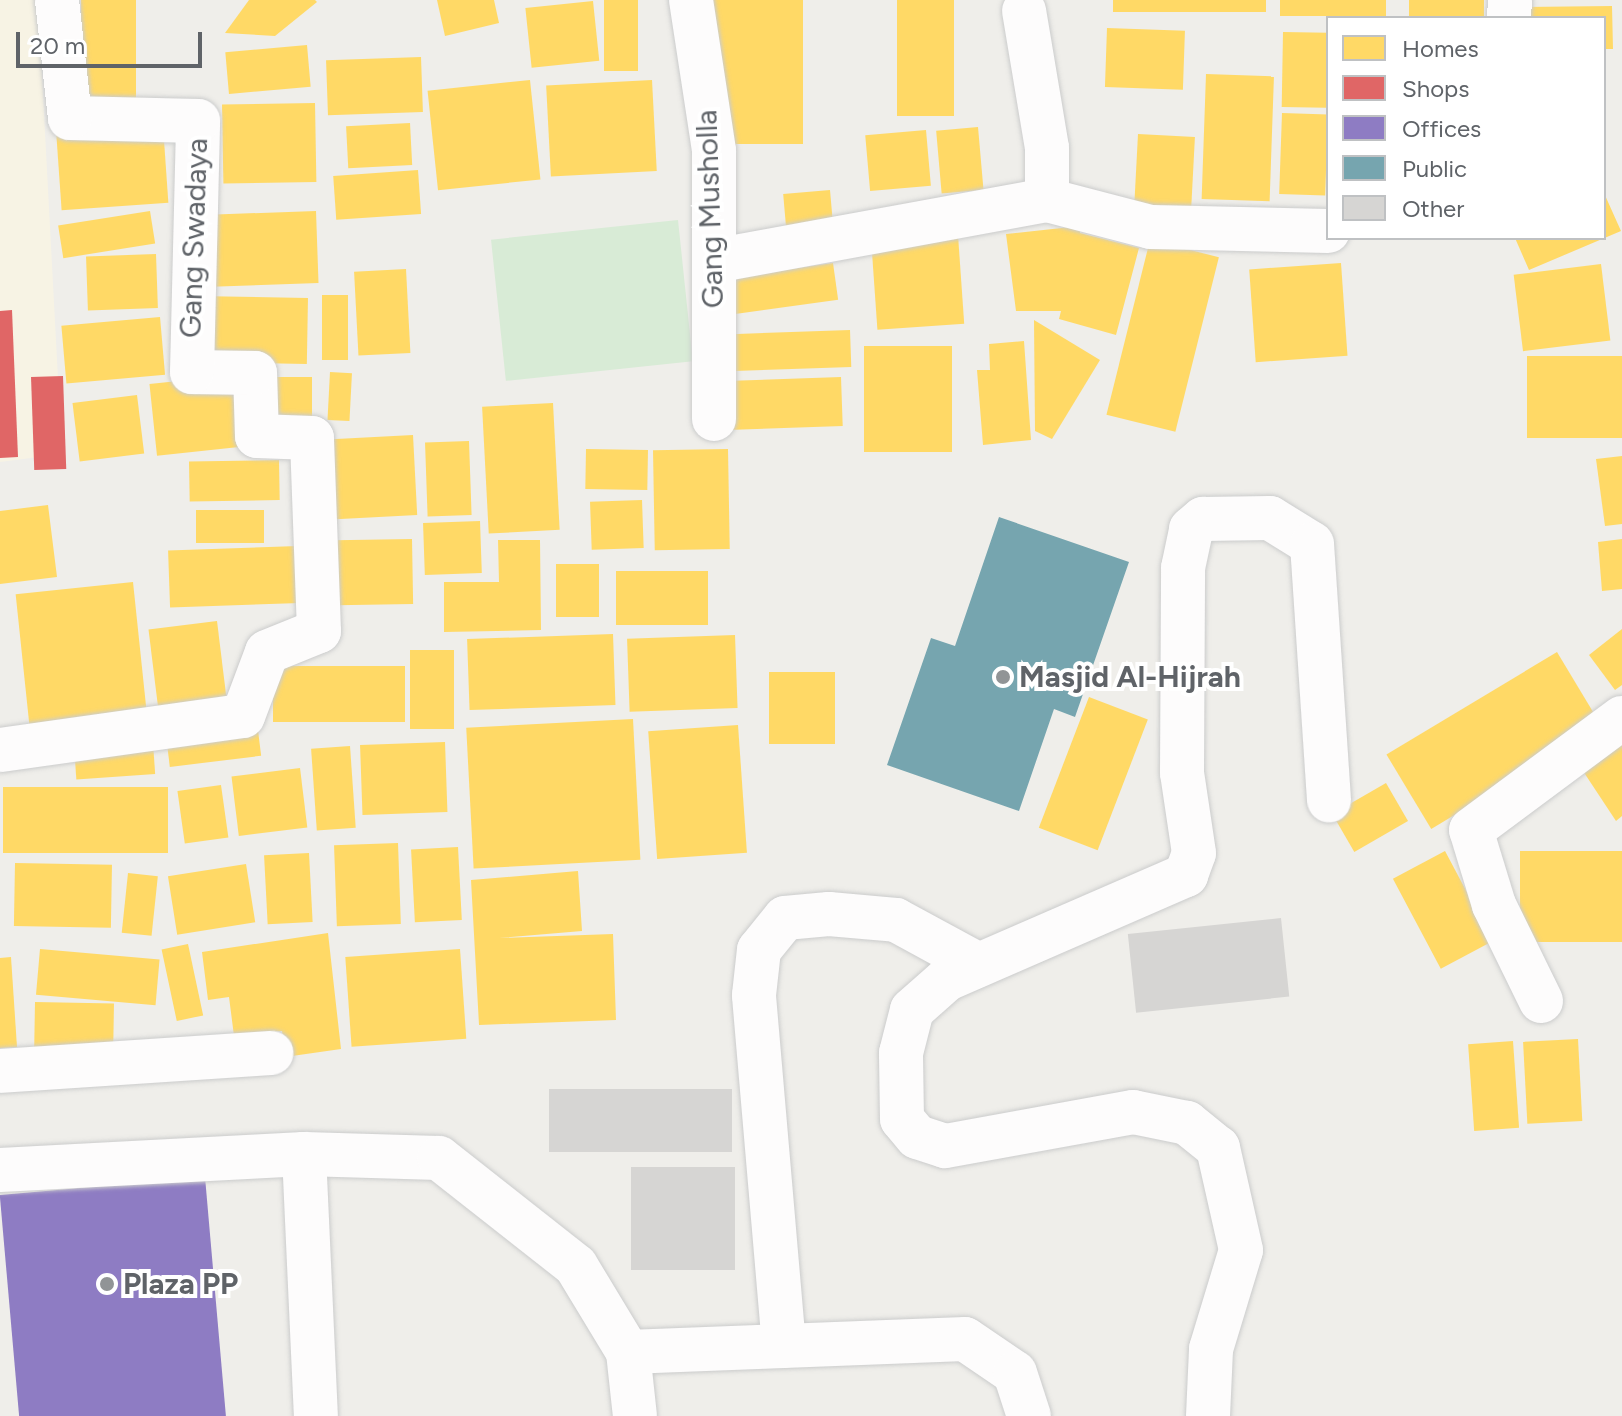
<!DOCTYPE html>
<html>
<head>
<meta charset="utf-8">
<style>
	body { margin:0 }
	#map { position:relative; width:1622px; height:1416px; overflow:hidden; background:#efeeea; font-family:Figtree,sans-serif }
	div>[style] { position:absolute }
	.commercial>* { inset:0; background:#f7f3e4 }
	.green>* { inset:0; background:#d8ebd6; transform-origin:0 0 }
	.homes>* { inset:0; background:#ffd966; transform-origin:0 0 }
	.shops>* { inset:0; background:#e06666; transform-origin:0 0 }
	.offices>* { inset:0; background:#8e7cc3; transform-origin:0 0 }
	.public>* { inset:0; background:#76a5af }
	.building>* { inset:0; background:#d6d5d3; transform-origin:0 0 }
	.roads { filter:drop-shadow(0 0 2px #cbcccc) drop-shadow(0 0 2px #cbcccc) }
	.minor>* { height:44px; margin:-22px; padding:0 22px; transform-origin:22px; border-radius:22px; background:#fdfcfc }
	.dots>* { width:22px; height:22px; translate:-50% -50%; box-sizing:border-box; border:4px solid #fff; border-radius:50% }
	span { translate:-50% -50%; white-space:nowrap; text-align:center; line-height:1.15; -webkit-text-stroke:8px #fff; paint-order:stroke }
	.street-label { font-size:30px; color:#5f6368 }
	.poi-label { font-size:30px; color:#5f6368; font-weight:700 }
	.left { translate:0 -50%; text-align:left }
	.legend { position:absolute; left:1326px; top:16px; width:280px; height:224px; box-sizing:border-box; background:#fff; border:2px solid #bfc1c3; margin:0; padding:10px 14px; list-style:none; font-size:24px; color:#5f6368 }
	.legend li { display:flex; align-items:center; gap:16px; height:40px }
	.legend b { width:40px; border:2px solid #bfc1c3 }
	.scale { position:absolute; left:16px; top:32px; width:186px; height:36px; box-sizing:border-box; border:4px solid #5f6368; border-top:0; padding-left:10px; font-size:24px; line-height:28px; white-space:nowrap; color:#5f6368; -webkit-text-stroke:6px #fff; paint-order:stroke }
</style>
</head>
<body>
<div id="map">
	<div class="commercial">
		<div style="clip-path:polygon(0 0,38px 0,62px 454px,0 462px)"></div>
	</div>
	<div class="green">
		<div style="left:678px;top:220px;width:142px;height:188px;rotate:84deg"></div>
	</div>
	<div class="homes">
		<div style="left:81px;top:0;width:55px;height:101px"></div>
		<div style="clip-path:polygon(249px 0,315px 0,317px 2px,275px 36px,225px 33px)"></div>
		<div style="clip-path:polygon(437px 0,494px 0,499px 23px,445px 36px)"></div>
		<div style="left:604px;top:0;width:34px;height:71px"></div>
		<div style="left:711px;top:0;width:92px;height:144px"></div>
		<div style="left:897px;top:0;width:57px;height:116px"></div>
		<div style="left:1113px;top:0;width:153px;height:12px"></div>
		<div style="left:1280px;top:0;width:106px;height:16px"></div>
		<div style="left:1409px;top:0;width:75px;height:18px"></div>
		<div style="left:593px;top:1px;width:60px;height:68px;rotate:84deg"></div>
		<div style="clip-path:polygon(1612px 6px,1613px 49px,1604px 49px,1604px 18px,1521px 18px,1521px 7px)"></div>
		<div style="left:1107px;top:28px;width:78px;height:59px;rotate:2deg"></div>
		<div style="left:1283px;top:32px;width:45px;height:75px;rotate:1deg"></div>
		<div style="left:307px;top:45px;width:42px;height:82px;rotate:85deg"></div>
		<div style="left:421px;top:57px;width:55px;height:95px;rotate:88deg"></div>
		<div style="left:1206px;top:74px;width:68px;height:125px;rotate:2deg"></div>
		<div style="left:530px;top:80px;width:100px;height:103px;rotate:84deg"></div>
		<div style="left:652px;top:80px;width:91px;height:106px;rotate:87deg"></div>
		<div style="left:315px;top:103px;width:79px;height:93px;rotate:89deg"></div>
		<div style="left:1282px;top:113px;width:46px;height:81px;rotate:2deg"></div>
		<div style="left:410px;top:123px;width:42px;height:64px;rotate:87deg"></div>
		<div style="left:163px;top:126px;width:77px;height:107px;rotate:86deg"></div>
		<div style="left:978px;top:127px;width:63px;height:42px;rotate:85deg"></div>
		<div style="left:926px;top:130px;width:56px;height:61px;rotate:85deg"></div>
		<div style="left:1138px;top:134px;width:57px;height:76px;rotate:3deg"></div>
		<div style="left:418px;top:170px;width:44px;height:85px;rotate:86deg"></div>
		<div style="left:830px;top:190px;width:34px;height:47px;rotate:85deg"></div>
		<div style="clip-path:polygon(1604px 193px,1621px 231px,1529px 270px,1515px 238px,1604px 238px)"></div>
		<div style="left:150px;top:211px;width:33px;height:93px;rotate:81deg"></div>
		<div style="left:316px;top:211px;width:72px;height:107px;rotate:88deg"></div>
		<div style="clip-path:polygon(1080px 226px,1080px 233px,1139px 248px,1116px 335px,1059px 319px,1061px 311px,1016px 311px,1006px 234px)"></div>
		<div style="left:958px;top:235px;width:89px;height:87px;rotate:86deg"></div>
		<div style="left:1150px;top:240px;width:71px;height:180px;rotate:14deg"></div>
		<div style="left:156px;top:254px;width:54px;height:70px;rotate:88deg"></div>
		<div style="left:833px;top:263px;width:37px;height:104px;rotate:82deg"></div>
		<div style="left:1341px;top:263px;width:93px;height:92px;rotate:86deg"></div>
		<div style="left:1601px;top:264px;width:77px;height:88px;rotate:83deg"></div>
		<div style="left:406px;top:269px;width:84px;height:52px;rotate:87deg"></div>
		<div style="left:322px;top:295px;width:26px;height:65px"></div>
		<div style="left:196px;top:296px;width:112px;height:66px;rotate:1deg"></div>
		<div style="left:160px;top:317px;width:58px;height:99px;rotate:85deg"></div>
		<div style="clip-path:polygon(1034px 320px,1100px 360px,1052px 439px,1035px 431px)"></div>
		<div style="left:850px;top:330px;width:37px;height:133px;rotate:88deg"></div>
		<div style="clip-path:polygon(1024px 341px,1031px 440px,983px 445px,977px 370px,990px 370px,989px 344px)"></div>
		<div style="left:864px;top:346px;width:88px;height:106px"></div>
		<div style="left:1622px;top:356px;width:82px;height:95px;rotate:90deg"></div>
		<div style="left:330px;top:372px;width:22px;height:48px;rotate:3deg"></div>
		<div style="left:236px;top:375px;width:72px;height:87px;rotate:84deg"></div>
		<div style="left:312px;top:377px;width:46px;height:44px;rotate:90deg"></div>
		<div style="left:841px;top:377px;width:49px;height:123px;rotate:88deg"></div>
		<div style="left:137px;top:395px;width:59px;height:65px;rotate:83deg"></div>
		<div style="left:553px;top:403px;width:127px;height:71px;rotate:87deg"></div>
		<div style="left:413px;top:435px;width:80px;height:96px;rotate:87deg"></div>
		<div style="left:469px;top:441px;width:74px;height:44px;rotate:88deg"></div>
		<div style="left:586px;top:449px;width:62px;height:40px;rotate:1deg"></div>
		<div style="left:728px;top:449px;width:100px;height:75px;rotate:89deg"></div>
		<div style="clip-path:polygon(1622px 456px,1622px 524px,1605px 526px,1596px 459px)"></div>
		<div style="left:279px;top:460px;width:40px;height:90px;rotate:89deg"></div>
		<div style="left:642px;top:500px;width:48px;height:52px;rotate:88deg"></div>
		<div style="clip-path:polygon(48px 505px,57px 577px,0 584px,0 511px)"></div>
		<div style="left:196px;top:510px;width:68px;height:33px"></div>
		<div style="left:480px;top:521px;width:52px;height:57px;rotate:88deg"></div>
		<div style="left:412px;top:539px;width:65px;height:92px;rotate:89deg"></div>
		<div style="clip-path:polygon(1622px 539px,1622px 589px,1602px 591px,1598px 542px)"></div>
		<div style="clip-path:polygon(498px 540px,540px 540px,541px 630px,444px 632px,444px 582px,499px 582px)"></div>
		<div style="left:298px;top:546px;width:57px;height:130px;rotate:88deg"></div>
		<div style="left:556px;top:564px;width:43px;height:53px"></div>
		<div style="left:616px;top:571px;width:92px;height:54px"></div>
		<div style="left:133px;top:582px;width:140px;height:118px;rotate:84deg"></div>
		<div style="left:217px;top:621px;width:90px;height:69px;rotate:83deg"></div>
		<div style="clip-path:polygon(1622px 629px,1622px 685px,1615px 690px,1589px 655px)"></div>
		<div style="left:613px;top:634px;width:71px;height:146px;rotate:88deg"></div>
		<div style="left:735px;top:635px;width:73px;height:108px;rotate:88deg"></div>
		<div style="left:410px;top:650px;width:44px;height:79px"></div>
		<div style="left:1557px;top:652px;width:87px;height:199px;rotate:59deg"></div>
		<div style="left:405px;top:666px;width:56px;height:132px;rotate:90deg"></div>
		<div style="left:769px;top:672px;width:66px;height:72px"></div>
		<div style="left:1089px;top:697px;width:63px;height:140px;rotate:21deg"></div>
		<div style="left:633px;top:719px;width:141px;height:167px;rotate:87deg"></div>
		<div style="left:257px;top:722px;width:34px;height:92px;rotate:83deg"></div>
		<div style="left:738px;top:725px;width:128px;height:90px;rotate:86deg"></div>
		<div style="clip-path:polygon(1622px 741px,1622px 816px,1616px 821px,1581px 768px)"></div>
		<div style="left:445px;top:742px;width:70px;height:85px;rotate:88deg"></div>
		<div style="left:153px;top:743px;width:31px;height:79px;rotate:86deg"></div>
		<div style="left:350px;top:746px;width:82px;height:39px;rotate:86deg"></div>
		<div style="left:300px;top:768px;width:60px;height:69px;rotate:83deg"></div>
		<div style="left:1386px;top:783px;width:44px;height:62px;rotate:60deg"></div>
		<div style="left:221px;top:785px;width:53px;height:44px;rotate:82deg"></div>
		<div style="left:3px;top:787px;width:165px;height:66px"></div>
		<div style="left:398px;top:843px;width:81px;height:64px;rotate:88deg"></div>
		<div style="left:458px;top:847px;width:73px;height:47px;rotate:87deg"></div>
		<div style="left:1445px;top:851px;width:102px;height:59px;rotate:62deg"></div>
		<div style="left:1622px;top:851px;width:91px;height:102px;rotate:90deg"></div>
		<div style="left:309px;top:853px;width:69px;height:45px;rotate:87deg"></div>
		<div style="left:15px;top:863px;width:97px;height:63px;rotate:1deg"></div>
		<div style="left:246px;top:864px;width:59px;height:79px;rotate:81deg"></div>
		<div style="clip-path:polygon(578px 871px,582px 931px,499px 938px,613px 934px,616px 1020px,479px 1025px,471px 880px)"></div>
		<div style="left:128px;top:873px;width:30px;height:60px;rotate:6deg"></div>
		<div style="clip-path:polygon(328px 933px,341px 1049px,285px 1057px,282px 1031px,234px 1036px,229px 997px,208px 1000px,202px 952px)"></div>
		<div style="left:188px;top:944px;width:73px;height:27px;rotate:78deg"></div>
		<div style="left:40px;top:949px;width:120px;height:46px;rotate:5deg"></div>
		<div style="left:460px;top:949px;width:90px;height:115px;rotate:86deg"></div>
		<div style="clip-path:polygon(11px 957px,17px 1047px,0 1048px,0 958px)"></div>
		<div style="left:35px;top:1002px;width:79px;height:49px;rotate:1deg"></div>
		<div style="left:1578px;top:1039px;width:82px;height:55px;rotate:87deg"></div>
		<div style="left:1513px;top:1041px;width:87px;height:45px;rotate:86deg"></div>
	</div>
	<div class="shops">
		<div style="clip-path:polygon(12px 310px,18px 457px,0 458px,0 311px)"></div>
		<div style="left:63px;top:376px;width:93px;height:32px;rotate:88deg"></div>
	</div>
	<div class="offices">
		<div style="left:205px;top:1177px;width:240px;height:206px;rotate:85deg"></div>
	</div>
	<div class="public">
		<div style="clip-path:polygon(999px 517px,1129px 562px,1075px 717px,1054px 709px,1019px 811px,887px 765px,931px 638px,955px 646px)"></div>
	</div>
	<div class="building">
		<div style="left:1281px;top:918px;width:79px;height:154px;rotate:84deg"></div>
		<div style="left:549px;top:1089px;width:183px;height:63px"></div>
		<div style="left:631px;top:1167px;width:104px;height:103px"></div>
	</div>
	<div class="roads">
		<div class="minor">
			<div style="left:691px;top:0;width:153px;rotate:81.3deg"></div>
			<div style="left:714px;top:151px;width:268px;rotate:90deg"></div>
			<div style="left:1509px;top:18px;width:18px;rotate:-87deg"></div>
			<div style="left:1047px;top:200px;width:107px;rotate:14.6deg"></div>
			<div style="left:1151px;top:227px;width:177px;rotate:1.3deg"></div>
			<div style="left:714px;top:261px;width:339px;rotate:-10.4deg"></div>
			<div style="left:1047px;top:200px;width:52px;rotate:-90deg"></div>
			<div style="left:1047px;top:148px;width:139px;rotate:-99.5deg"></div>
			<div style="left:0;top:750px;width:245px;rotate:-8deg"></div>
			<div style="left:243px;top:716px;width:68px;rotate:-69.4deg"></div>
			<div style="left:267px;top:652px;width:56px;rotate:-22deg"></div>
			<div style="left:319px;top:631px;width:193px;rotate:-92.1deg"></div>
			<div style="left:312px;top:438px;width:55px;rotate:-177.9deg"></div>
			<div style="left:257px;top:436px;width:63px;rotate:-91.8deg"></div>
			<div style="left:255px;top:373px;width:63px;rotate:-179.1deg"></div>
			<div style="left:192px;top:372px;width:251px;rotate:-88.6deg"></div>
			<div style="left:198px;top:121px;width:128px;rotate:-178.7deg"></div>
			<div style="left:70px;top:118px;width:119px;rotate:-96.3deg"></div>
			<div style="left:1541px;top:1001px;width:107px;rotate:-116.1deg"></div>
			<div style="left:1494px;top:905px;width:78px;rotate:-107deg"></div>
			<div style="left:1471px;top:830px;width:188px;rotate:-36.6deg"></div>
			<div style="left:0;top:1071px;width:272px;rotate:-3.8deg"></div>
			<div style="left:304px;top:1154px;width:262px;rotate:87.4deg"></div>
			<div style="left:0;top:1170px;width:304px;rotate:-3deg"></div>
			<div style="left:304px;top:1154px;width:135px;rotate:1.7deg"></div>
			<div style="left:439px;top:1158px;width:174px;rotate:38.2deg"></div>
			<div style="left:576px;top:1266px;width:100px;rotate:58.8deg"></div>
			<div style="left:628px;top:1352px;width:64px;rotate:83.8deg"></div>
			<div style="left:784px;top:1346px;width:352px;rotate:-94.9deg"></div>
			<div style="left:754px;top:995px;width:45px;rotate:-83.7deg"></div>
			<div style="left:759px;top:950px;width:41px;rotate:-50.9deg"></div>
			<div style="left:785px;top:918px;width:44px;rotate:-5.2deg"></div>
			<div style="left:829px;top:914px;width:67px;rotate:5.1deg"></div>
			<div style="left:896px;top:920px;width:94px;rotate:28.5deg"></div>
			<div style="left:628px;top:1352px;width:337px;rotate:-2.2deg"></div>
			<div style="left:965px;top:1339px;width:60px;rotate:34.2deg"></div>
			<div style="left:1015px;top:1373px;width:45px;rotate:72deg"></div>
			<div style="left:1208px;top:1416px;width:67px;rotate:-87.4deg"></div>
			<div style="left:1211px;top:1349px;width:103px;rotate:-73.1deg"></div>
			<div style="left:1241px;top:1250px;width:105px;rotate:-102.7deg"></div>
			<div style="left:1218px;top:1148px;width:40px;rotate:-141deg"></div>
			<div style="left:1187px;top:1123px;width:55px;rotate:-168.5deg"></div>
			<div style="left:1133px;top:1112px;width:191px;rotate:169.7deg"></div>
			<div style="left:945px;top:1146px;width:29px;rotate:-162deg"></div>
			<div style="left:917px;top:1137px;width:23px;rotate:-130deg"></div>
			<div style="left:902px;top:1119px;width:66px;rotate:-90.9deg"></div>
			<div style="left:901px;top:1053px;width:44px;rotate:-75.7deg"></div>
			<div style="left:912px;top:1010px;width:47px;rotate:-41.5deg"></div>
			<div style="left:947px;top:979px;width:261px;rotate:-23.5deg"></div>
			<div style="left:1186px;top:875px;width:23px;rotate:-70deg"></div>
			<div style="left:1194px;top:853px;width:81px;rotate:-98.5deg"></div>
			<div style="left:1182px;top:773px;width:205px;rotate:-89.7deg"></div>
			<div style="left:1183px;top:568px;width:40px;rotate:-78deg"></div>
			<div style="left:1191px;top:529px;width:16px;rotate:-40deg"></div>
			<div style="left:1203px;top:519px;width:67px;rotate:-0.9deg"></div>
			<div style="left:1270px;top:518px;width:49px;rotate:31.8deg"></div>
			<div style="left:1312px;top:544px;width:257px;rotate:86.2deg"></div>
		</div>
	</div>
	<div class="dots">
		<div style="left:1003px;top:677px;background:#919496"></div>
		<div style="left:107px;top:1284px;background:#919496"></div>
	</div>
	<div class="street-label">
		<span style="left:710px;top:209px;rotate:-92deg">Gang Musholla</span>
		<span style="left:194px;top:238px;rotate:-88deg">Gang Swadaya</span>
	</div>
	<div class="poi-label">
		<span class="left" style="left:1019px;top:677px">Masjid Al-Hijrah</span>
		<span class="left" style="left:123px;top:1284px">Plaza PP</span>
	</div>
	<ul class="legend">
	<li><b style="height:22px;background:#ffd966"></b>Homes</li>
	<li><b style="height:22px;background:#e06666"></b>Shops</li>
	<li><b style="height:22px;background:#8e7cc3"></b>Offices</li>
	<li><b style="height:22px;background:#76a5af"></b>Public</li>
	<li><b style="height:22px;background:#d6d5d3"></b>Other</li>
	</ul>
	<div class="scale">20 m</div>
</div>
</body>
</html>
